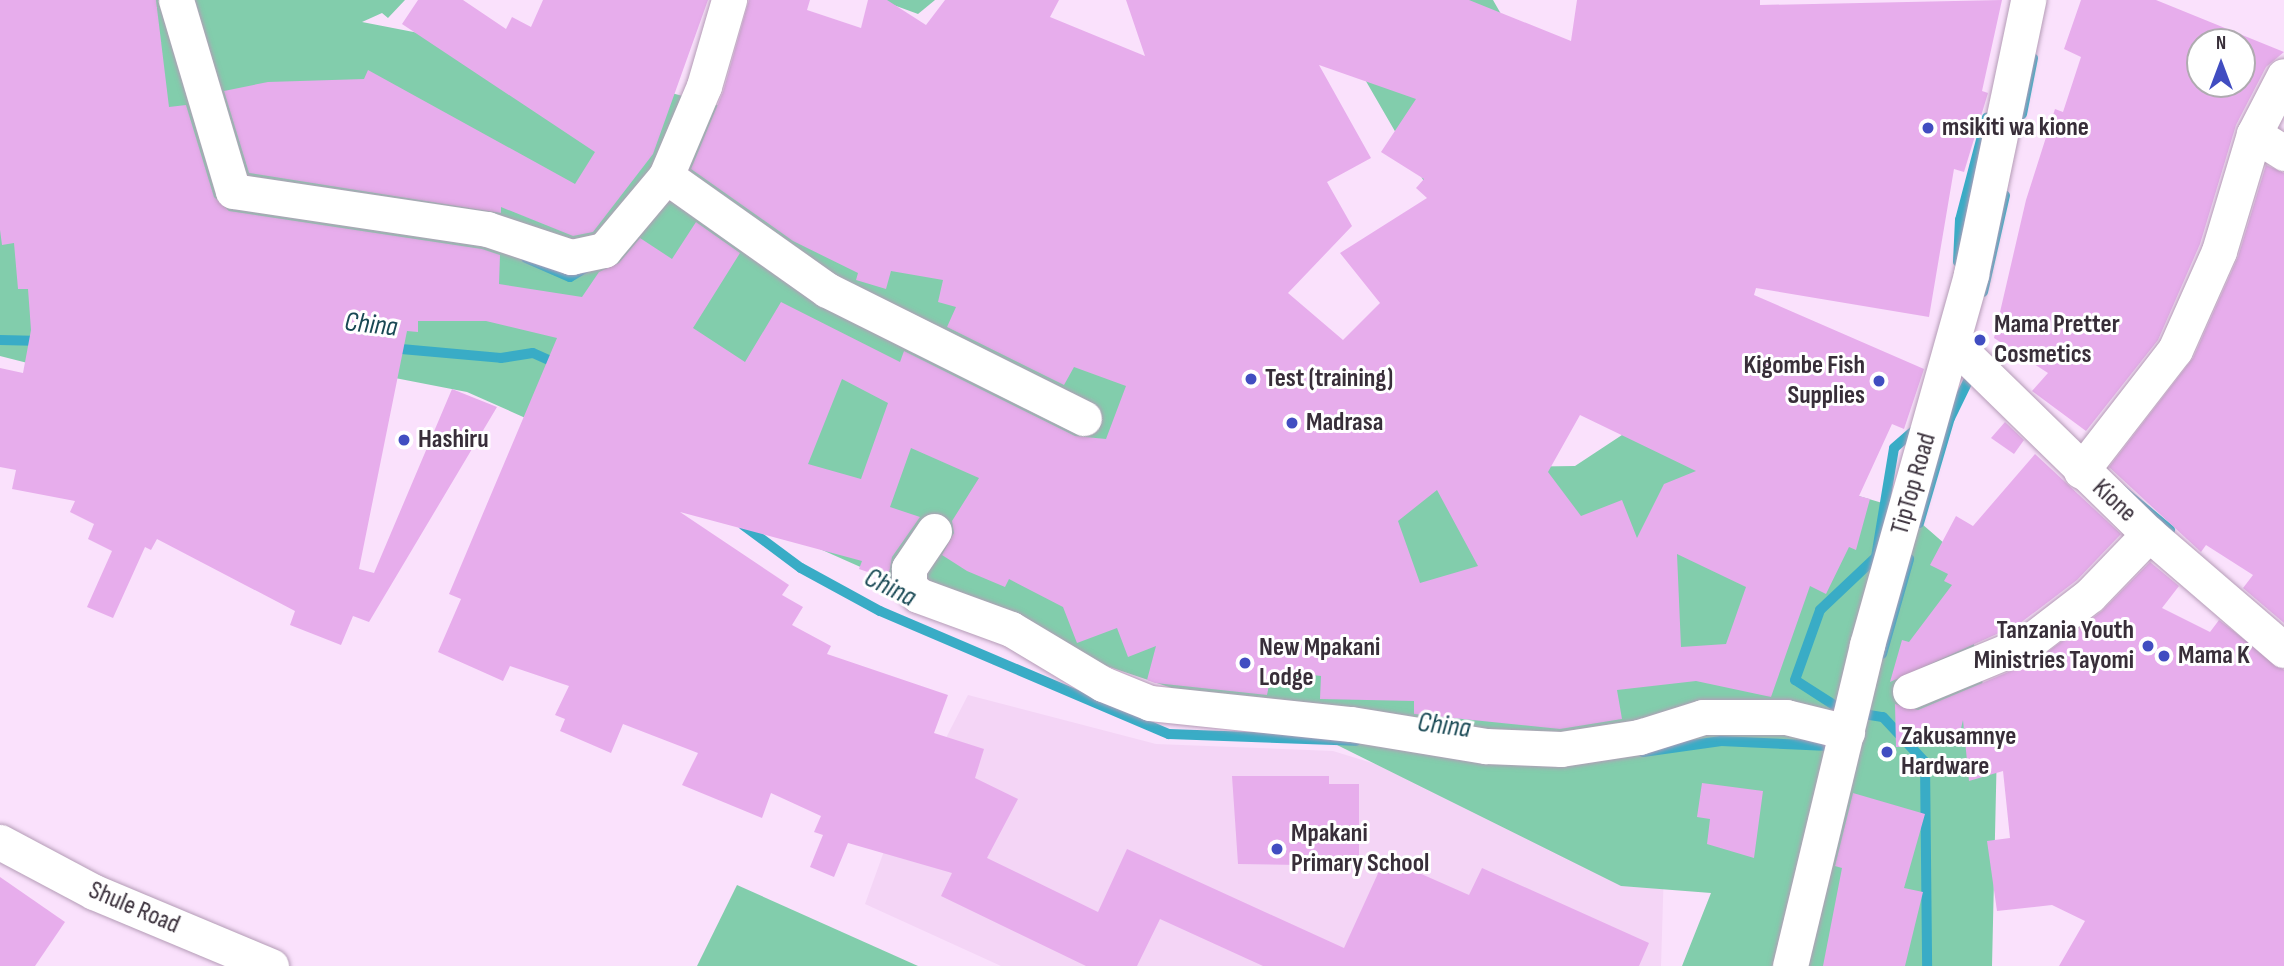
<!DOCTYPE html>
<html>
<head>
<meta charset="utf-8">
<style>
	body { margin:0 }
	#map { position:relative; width:2284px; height:966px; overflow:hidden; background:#fae1fc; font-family:"Sofia Sans Condensed",sans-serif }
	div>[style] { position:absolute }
	.built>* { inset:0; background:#f4d5f6 }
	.green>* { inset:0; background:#82cdac }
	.stream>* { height:10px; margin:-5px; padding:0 5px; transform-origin:5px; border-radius:5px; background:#39acc6 }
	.building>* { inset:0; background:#e7adec }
	.roads { filter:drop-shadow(0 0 2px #b49cb6) drop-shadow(0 0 2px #b49cb6) }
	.minor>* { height:35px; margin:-17.5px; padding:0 17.5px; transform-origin:17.5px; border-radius:17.5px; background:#fff }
	.dots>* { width:19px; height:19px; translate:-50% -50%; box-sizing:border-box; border:4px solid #fff; border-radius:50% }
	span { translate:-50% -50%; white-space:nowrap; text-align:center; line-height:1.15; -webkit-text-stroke:6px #fff; paint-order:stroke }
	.poi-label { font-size:26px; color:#382e39; font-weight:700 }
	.left { translate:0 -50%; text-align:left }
	.right { translate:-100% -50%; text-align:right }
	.street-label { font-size:26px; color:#382e39 }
	.water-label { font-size:28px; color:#184854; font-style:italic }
	.north { position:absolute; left:2186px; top:28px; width:70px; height:70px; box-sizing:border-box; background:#fff; border:2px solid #afabb0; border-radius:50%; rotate:0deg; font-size:19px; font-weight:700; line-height:28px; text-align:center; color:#382e39 }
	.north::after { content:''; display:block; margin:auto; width:24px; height:32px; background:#414dc1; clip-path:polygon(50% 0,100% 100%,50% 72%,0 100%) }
</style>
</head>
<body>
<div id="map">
	<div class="built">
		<div style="clip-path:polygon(968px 695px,1156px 744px,1333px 751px,1496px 801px,1664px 868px,1661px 966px,1001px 966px,865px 904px,892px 829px,909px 810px)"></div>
	</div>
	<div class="green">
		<div style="clip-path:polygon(78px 0,405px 0,388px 18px,382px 13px,362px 22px,522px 53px,929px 162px,1496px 467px,1575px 466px,1622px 435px,1514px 337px,1319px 0,1493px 0,1608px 201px,1798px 478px,1906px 510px,1953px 551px,1997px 747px,1992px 966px,1682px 966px,1711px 893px,1621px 886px,1331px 742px,1009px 633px,467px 392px,287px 357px,63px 372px,0 356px,0 5px)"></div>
		<div style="clip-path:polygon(880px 0,935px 0,918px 14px)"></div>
		<div style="clip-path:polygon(737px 885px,918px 966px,697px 966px)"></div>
	</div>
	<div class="stream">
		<div style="left:2022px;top:114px;width:57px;rotate:-78.9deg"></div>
		<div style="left:526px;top:258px;width:48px;rotate:23.4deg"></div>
		<div style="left:570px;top:277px;width:26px;rotate:-31deg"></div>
		<div style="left:1958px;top:262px;width:42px;rotate:-87.3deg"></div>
		<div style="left:1960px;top:220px;width:106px;rotate:-75.3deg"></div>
		<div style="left:1983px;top:292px;width:99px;rotate:-77.2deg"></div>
		<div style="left:0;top:340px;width:43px;rotate:1.3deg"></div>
		<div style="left:390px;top:348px;width:111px;rotate:5.1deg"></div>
		<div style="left:501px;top:358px;width:32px;rotate:-9deg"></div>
		<div style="left:533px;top:353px;width:30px;rotate:24deg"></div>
		<div style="left:2121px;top:489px;width:64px;rotate:39.9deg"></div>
		<div style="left:1919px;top:523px;width:109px;rotate:-73.6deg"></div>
		<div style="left:1950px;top:418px;width:46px;rotate:-64deg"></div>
		<div style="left:743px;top:525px;width:72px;rotate:36.6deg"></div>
		<div style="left:801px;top:568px;width:90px;rotate:28.6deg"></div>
		<div style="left:880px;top:611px;width:314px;rotate:23.1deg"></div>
		<div style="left:1169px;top:734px;width:187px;rotate:2.1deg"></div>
		<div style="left:1882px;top:654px;width:99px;rotate:-74.1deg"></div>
		<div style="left:1834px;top:705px;width:46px;rotate:-147.3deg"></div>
		<div style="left:1795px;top:680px;width:74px;rotate:-70.3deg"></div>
		<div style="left:1820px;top:610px;width:77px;rotate:-43.4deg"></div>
		<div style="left:1876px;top:557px;width:110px;rotate:-80.6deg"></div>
		<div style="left:1894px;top:448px;width:32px;rotate:-41deg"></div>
		<div style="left:1857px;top:713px;width:26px;rotate:9deg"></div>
		<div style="left:1883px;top:717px;width:62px;rotate:47deg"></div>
		<div style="left:1925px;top:762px;width:204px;rotate:89.4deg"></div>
		<div style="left:1643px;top:752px;width:79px;rotate:-8deg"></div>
		<div style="left:1721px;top:741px;width:108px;rotate:2.7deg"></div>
	</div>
	<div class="building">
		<div style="clip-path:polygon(evenodd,0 0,156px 0,169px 107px,186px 105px,214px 197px,229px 211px,482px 249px,500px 255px,499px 284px,582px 297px,599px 272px,619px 263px,640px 238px,672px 259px,696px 222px,740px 253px,693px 328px,745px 362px,781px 302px,900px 362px,904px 351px,1075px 436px,1106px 439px,1126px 386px,1074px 367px,1064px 385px,947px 327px,956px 307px,938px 302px,943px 280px,891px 271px,886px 289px,856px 280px,858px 273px,793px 241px,691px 169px,723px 92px,749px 0,810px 0,807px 10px,861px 28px,868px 0,887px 0,926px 25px,945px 0,1059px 0,1050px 17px,1145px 56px,1126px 0,1469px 0,1571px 41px,1577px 0,1760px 0,1760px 5px,2002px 0,1982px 91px,1988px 93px,1964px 172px,1954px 169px,1929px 317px,1756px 288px,1754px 295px,1924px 369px,1904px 429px,1892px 424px,1859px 496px,1870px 499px,1856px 550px,1849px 547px,1826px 594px,1810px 586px,1771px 697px,1696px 681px,1617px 690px,1622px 719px,1560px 729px,1414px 714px,1414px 701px,1320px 699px,1321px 676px,1272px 670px,1267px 695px,1155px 683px,1147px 680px,1156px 646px,1128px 657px,1117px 628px,1077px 643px,1063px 607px,1009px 579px,1005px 587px,967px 571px,942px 555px,954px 533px,952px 521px,979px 478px,911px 448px,890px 507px,920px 517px,892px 557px,888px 579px,859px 569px,862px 561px,680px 512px,789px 585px,782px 595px,803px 607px,792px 625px,831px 646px,827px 654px,948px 695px,934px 733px,984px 749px,975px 778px,1018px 799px,987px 858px,1098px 912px,1127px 849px,1344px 948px,1385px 858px,1469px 895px,1482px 868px,1649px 943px,1639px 966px,1263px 966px,1160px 919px,1137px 966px,1086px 966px,941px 896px,952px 873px,848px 843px,834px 877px,810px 867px,823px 835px,814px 832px,821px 816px,771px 793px,762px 818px,682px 785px,698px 753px,623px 724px,611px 753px,560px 731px,565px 719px,555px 715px,569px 686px,510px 666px,503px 681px,438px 652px,461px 599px,449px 594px,557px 338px,486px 321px,418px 321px,418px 332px,407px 331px,359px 569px,374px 573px,452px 389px,497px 407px,369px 622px,353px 616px,341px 645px,290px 625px,295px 611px,157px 539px,151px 550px,145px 547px,113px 618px,87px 607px,112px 551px,88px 539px,94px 524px,70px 512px,75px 501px,12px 489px,16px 470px,0 467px,0 368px,23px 373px,31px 330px,28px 289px,18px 289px,14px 243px,2px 245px,0 230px,0 0,1319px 65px,1416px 99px,1381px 152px,1424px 179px,1416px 188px,1427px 198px,1340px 253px,1380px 303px,1343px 340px,1288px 293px,1352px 226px,1327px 182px,1371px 158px,1319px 65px,0 0,842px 379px,888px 403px,861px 479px,808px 464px,842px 379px,0 0,1580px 415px,1696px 471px,1664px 484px,1637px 538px,1622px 500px,1581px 516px,1548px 472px,1580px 415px,0 0,1437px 490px,1478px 566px,1420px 583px,1398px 521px,1437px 490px,0 0,1677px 554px,1746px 587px,1726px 644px,1681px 647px,1677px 554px)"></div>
		<div style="clip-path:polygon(418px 0,463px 0,506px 29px,512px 17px,531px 27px,543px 0,708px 0,653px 154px,593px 232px,573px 236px,501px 207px,501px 213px,249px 173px,224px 91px,268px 82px,364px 79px,368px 70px,575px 184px,595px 152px,402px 24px)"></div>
		<div style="clip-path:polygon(evenodd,2081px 0,2156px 0,2284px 52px,2266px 67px,2236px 125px,2200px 244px,2158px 340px,2086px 431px,2032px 391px,2048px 373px,1994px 338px,2026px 200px,2055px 109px,2063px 112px,2081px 57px,2064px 49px,2081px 0,2200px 42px,2242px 42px,2242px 84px,2200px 84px,2200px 42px)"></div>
		<div style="clip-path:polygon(2266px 165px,2284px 173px,2284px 623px,2243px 588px,2253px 575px,2206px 545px,2201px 552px,2109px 467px,2193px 358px,2238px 257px)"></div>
		<div style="clip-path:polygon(2005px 422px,2024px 440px,2014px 454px,1991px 438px)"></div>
		<div style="clip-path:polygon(2035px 454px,2121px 534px,2077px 580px,2019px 624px,1890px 682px,1902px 640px,1909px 642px,1952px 585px,1944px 581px,1948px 574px,1930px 565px,1956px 516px,1973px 526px)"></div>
		<div style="clip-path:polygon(2150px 562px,2179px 586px,2162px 608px,2210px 632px,2219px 620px,2284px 670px,2284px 966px,2059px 966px,2085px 921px,2052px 905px,1997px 911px,1987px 841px,2010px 838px,2003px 771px,1969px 781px,1963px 720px,1957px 745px,1896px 747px,1895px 704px,1918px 710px,2037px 660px,2102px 611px)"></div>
		<div style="clip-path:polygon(1232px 776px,1329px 776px,1329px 784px,1359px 784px,1359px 866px,1238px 864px)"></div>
		<div style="clip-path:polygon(1702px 783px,1763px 791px,1754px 858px,1707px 844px,1710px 819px,1697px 817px)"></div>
		<div style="clip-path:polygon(1853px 793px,1925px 814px,1904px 888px,1923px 892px,1905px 966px,1823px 966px,1842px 868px,1835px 866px)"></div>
		<div style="clip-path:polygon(0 877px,65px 922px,35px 966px,0 966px)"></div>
	</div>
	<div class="roads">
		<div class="minor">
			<div style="left:176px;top:0;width:199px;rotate:73.4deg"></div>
			<div style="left:233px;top:191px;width:257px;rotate:8.5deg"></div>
			<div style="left:487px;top:229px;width:89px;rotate:18.4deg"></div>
			<div style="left:571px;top:257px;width:34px;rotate:-12deg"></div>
			<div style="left:604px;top:250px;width:97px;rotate:-50deg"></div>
			<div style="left:666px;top:176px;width:98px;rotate:-67.1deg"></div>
			<div style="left:704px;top:86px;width:90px;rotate:-73.8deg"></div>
			<div style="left:2254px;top:134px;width:36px;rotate:32deg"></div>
			<div style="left:666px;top:176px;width:197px;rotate:35.3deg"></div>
			<div style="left:827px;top:290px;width:287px;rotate:26.5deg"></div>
			<div style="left:1953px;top:343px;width:274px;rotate:44.3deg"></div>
			<div style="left:2149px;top:534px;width:178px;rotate:40.7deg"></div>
			<div style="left:2081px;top:471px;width:153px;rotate:-52.2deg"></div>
			<div style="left:2175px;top:350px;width:108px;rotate:-66deg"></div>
			<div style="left:2219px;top:251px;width:122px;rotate:-73.3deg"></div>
			<div style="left:2254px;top:134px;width:65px;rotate:-62.7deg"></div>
			<div style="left:934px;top:531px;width:45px;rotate:124deg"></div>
			<div style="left:909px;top:568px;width:17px;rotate:90deg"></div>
			<div style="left:909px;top:585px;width:13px;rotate:48deg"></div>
			<div style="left:918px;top:595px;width:99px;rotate:20.1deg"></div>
			<div style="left:1011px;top:629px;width:107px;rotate:30.9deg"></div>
			<div style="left:1103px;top:684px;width:51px;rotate:22deg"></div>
			<div style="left:1150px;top:703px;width:202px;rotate:6deg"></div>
			<div style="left:1351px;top:724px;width:137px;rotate:9.3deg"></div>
			<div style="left:1486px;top:746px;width:75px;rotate:2.3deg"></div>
			<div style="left:1561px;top:749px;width:79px;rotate:-8.7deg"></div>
			<div style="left:1639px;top:737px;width:67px;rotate:-17.4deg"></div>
			<div style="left:1703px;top:717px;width:83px"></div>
			<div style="left:1786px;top:717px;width:63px;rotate:13.8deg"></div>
			<div style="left:1910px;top:691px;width:129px;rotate:-22.4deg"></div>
			<div style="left:2029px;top:642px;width:77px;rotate:-37.6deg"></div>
			<div style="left:2090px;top:595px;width:85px;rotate:-46deg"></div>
			<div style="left:0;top:842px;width:106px;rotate:28deg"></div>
			<div style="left:94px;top:892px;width:192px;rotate:22.7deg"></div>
			<div style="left:1790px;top:966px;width:330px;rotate:-76.5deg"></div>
			<div style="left:1867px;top:645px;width:385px;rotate:-74.3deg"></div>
			<div style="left:1971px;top:274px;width:280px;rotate:-78.2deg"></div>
		</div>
	</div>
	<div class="dots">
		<div style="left:1928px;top:128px;background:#414dc1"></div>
		<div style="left:1980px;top:340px;background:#414dc1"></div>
		<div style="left:1251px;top:379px;background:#414dc1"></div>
		<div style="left:1879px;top:381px;background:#414dc1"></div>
		<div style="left:1292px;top:423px;background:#414dc1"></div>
		<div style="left:404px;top:440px;background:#414dc1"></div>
		<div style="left:2148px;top:646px;background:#414dc1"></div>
		<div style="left:2164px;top:656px;background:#414dc1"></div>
		<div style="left:1245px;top:663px;background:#414dc1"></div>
		<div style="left:1887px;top:752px;background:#414dc1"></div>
		<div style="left:1277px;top:849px;background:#414dc1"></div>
	</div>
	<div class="poi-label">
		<span class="left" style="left:1942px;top:128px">msikiti wa kione</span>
		<span class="left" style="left:1994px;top:340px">Mama Pretter<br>Cosmetics</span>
		<span class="right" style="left:1865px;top:381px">Kigombe Fish<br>Supplies</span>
		<span class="left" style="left:1265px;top:379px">Test (training)</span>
		<span class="left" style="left:1306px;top:423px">Madrasa</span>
		<span class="left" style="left:418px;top:440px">Hashiru</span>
		<span class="right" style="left:2134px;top:646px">Tanzania Youth<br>Ministries Tayomi</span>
		<span class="left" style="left:1259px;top:663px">New Mpakani<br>Lodge</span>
		<span class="left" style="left:2178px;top:656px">Mama K</span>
		<span class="left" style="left:1901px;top:752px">Zakusamnye<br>Hardware</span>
		<span class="left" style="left:1291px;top:849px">Mpakani<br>Primary School</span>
	</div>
	<div class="street-label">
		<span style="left:1914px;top:484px;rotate:-74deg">TipTop Road</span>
		<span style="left:2114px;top:501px;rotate:43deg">Kione</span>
		<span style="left:134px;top:908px;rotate:23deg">Shule Road</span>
	</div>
	<div class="water-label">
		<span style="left:371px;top:325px;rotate:6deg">China</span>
		<span style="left:890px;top:588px;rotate:26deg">China</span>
		<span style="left:1444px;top:726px;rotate:7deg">China</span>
	</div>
	<div class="north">N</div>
</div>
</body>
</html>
